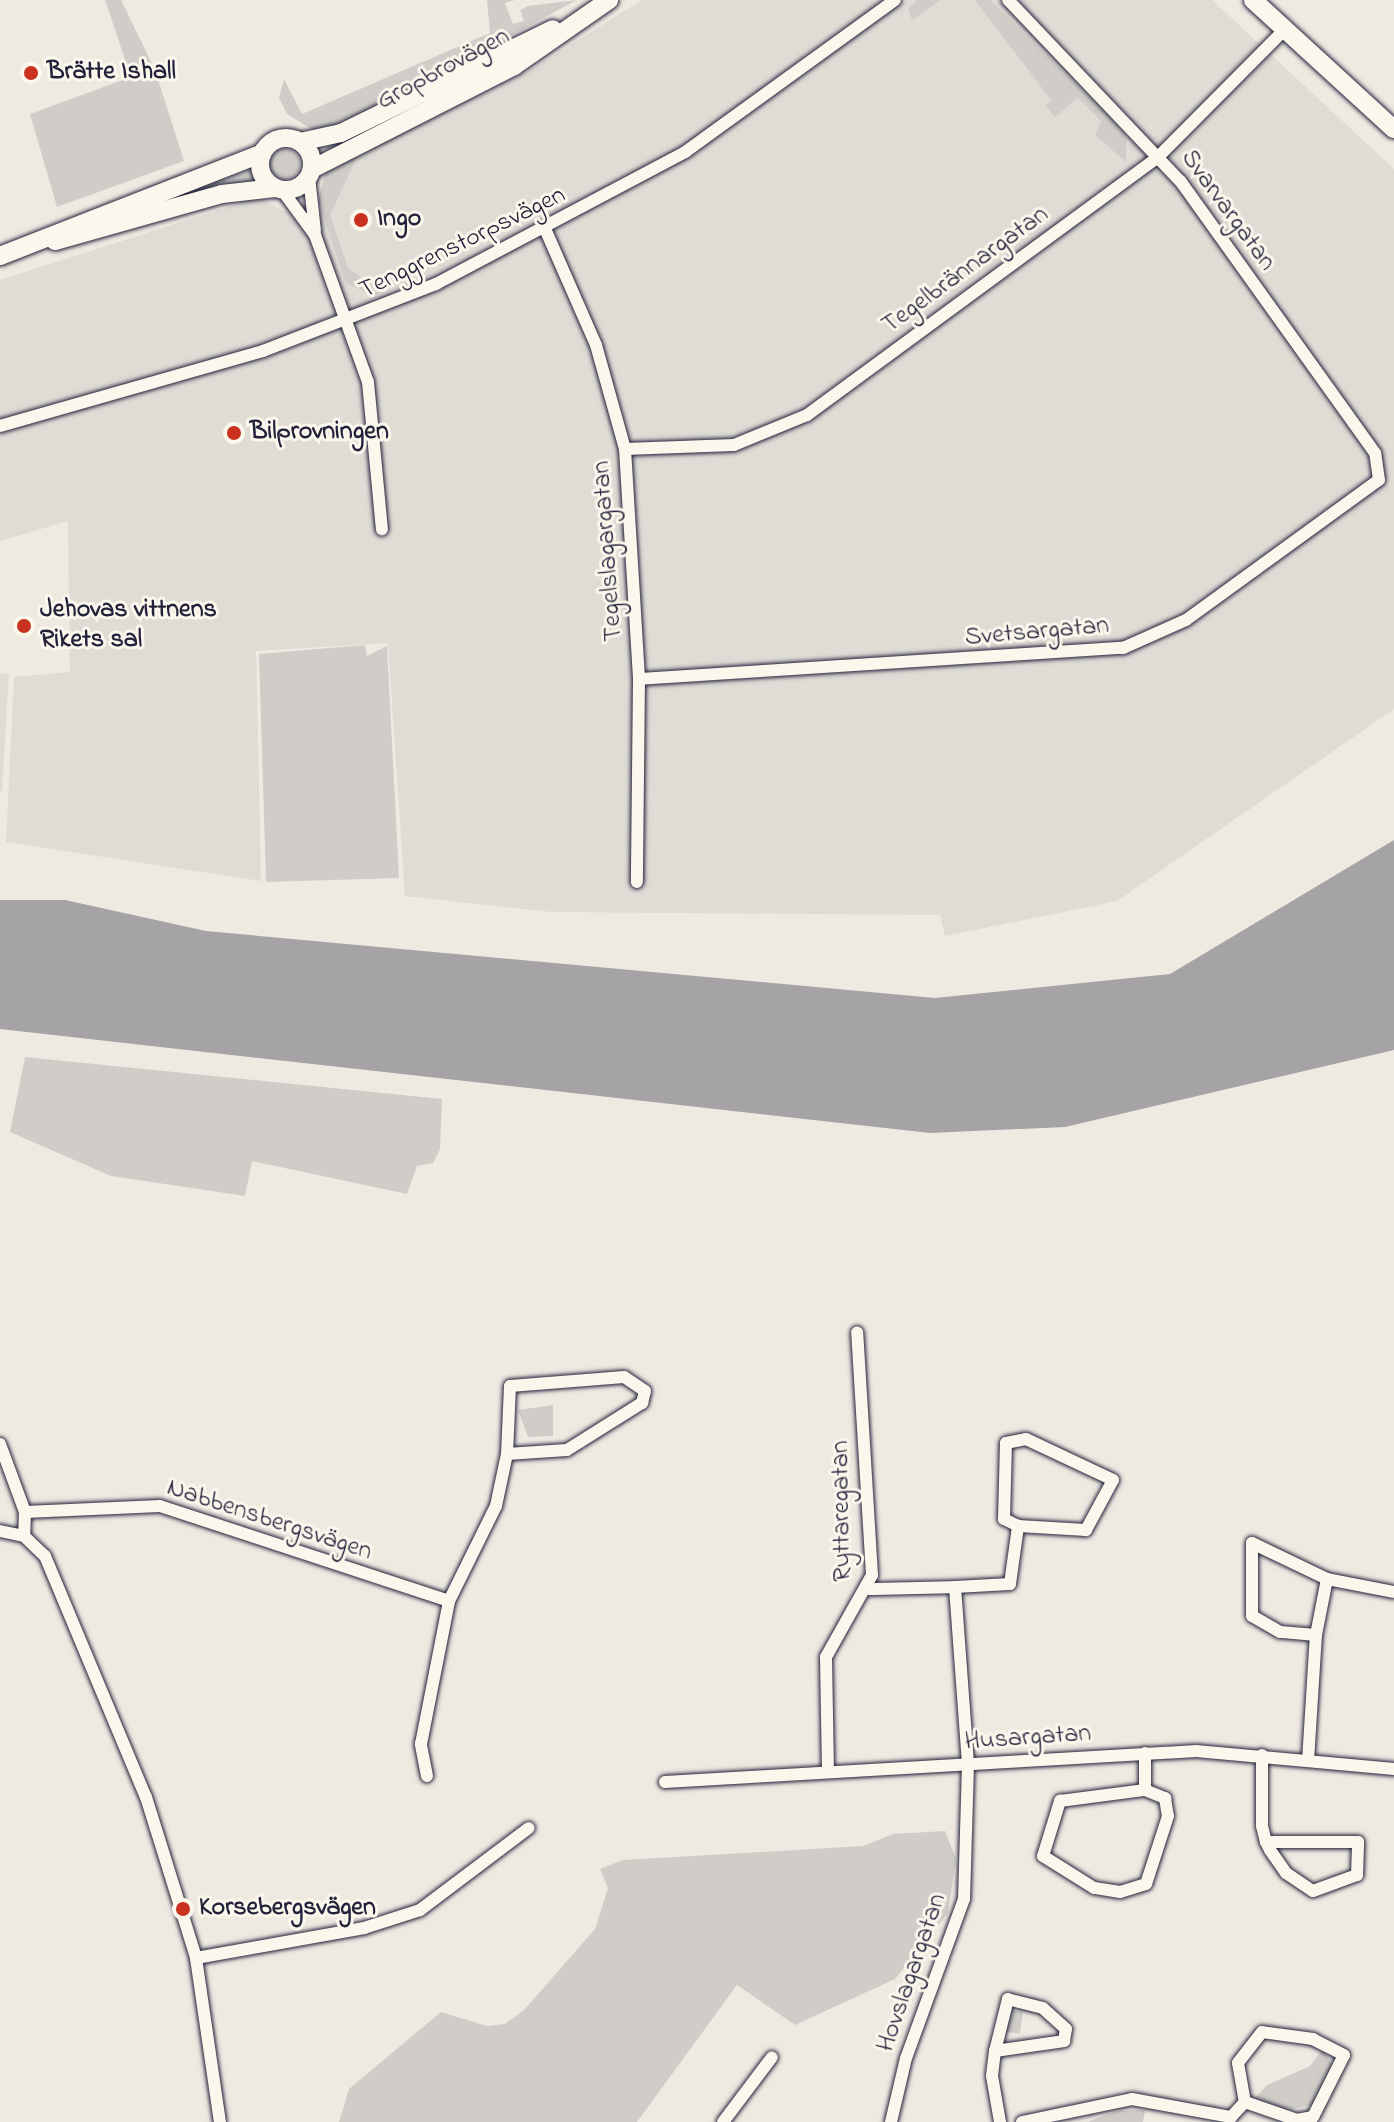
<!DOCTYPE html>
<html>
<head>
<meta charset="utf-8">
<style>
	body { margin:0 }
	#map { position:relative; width:1394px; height:2122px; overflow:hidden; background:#eeeae2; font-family:"Indie Flower",sans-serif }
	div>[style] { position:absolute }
	.built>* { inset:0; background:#dfdbd5 }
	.green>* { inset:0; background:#d0cdc9; transform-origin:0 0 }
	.round { border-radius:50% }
	.water>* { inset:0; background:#a6a3a7 }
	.roads { filter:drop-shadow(0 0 2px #22223b) drop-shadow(0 0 2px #22223b) }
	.street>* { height:12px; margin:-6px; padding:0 6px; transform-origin:6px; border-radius:6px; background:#fbf7ec }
	.secondary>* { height:18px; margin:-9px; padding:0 9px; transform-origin:9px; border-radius:9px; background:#fbf7ec }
	.secondary>.ring { margin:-9px; padding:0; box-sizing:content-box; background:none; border:18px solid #fbf7ec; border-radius:50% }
	.dots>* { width:22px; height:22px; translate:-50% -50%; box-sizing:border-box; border:4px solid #fbf7ec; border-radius:50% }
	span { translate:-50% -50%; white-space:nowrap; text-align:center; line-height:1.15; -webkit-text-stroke:6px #fbf7ec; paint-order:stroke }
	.street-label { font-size:26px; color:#22223b }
	.poi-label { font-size:26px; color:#22223b; font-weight:700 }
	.left { translate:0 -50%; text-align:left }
</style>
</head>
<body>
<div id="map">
	<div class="built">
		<div style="clip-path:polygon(642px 0,1212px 0,1394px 169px,1394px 709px,1117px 901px,945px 936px,940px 915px,552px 912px,405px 896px,388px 643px,256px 651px,261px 881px,6px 842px,14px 677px,70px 672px,68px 521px,0 541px,0 280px,259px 197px,283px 211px,328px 211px,350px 158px,529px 71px)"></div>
		<div style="clip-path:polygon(9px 673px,2px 791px,0 791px,0 674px)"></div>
	</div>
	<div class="green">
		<div style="clip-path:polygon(105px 0,121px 0,155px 70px,184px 161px,57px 207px,30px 114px,131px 77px)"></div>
		<div style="clip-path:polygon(487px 0,515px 0,505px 3px,513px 24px,524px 21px,520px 10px,528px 6px,577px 0,340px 127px,318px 133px,287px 114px,279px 98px,284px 79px,302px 114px,490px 33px)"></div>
		<div style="clip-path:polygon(917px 0,940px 0,912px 20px,908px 9px)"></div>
		<div style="clip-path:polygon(975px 0,990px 0,1116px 124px,1126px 138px,1126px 162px,1095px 135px,1101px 121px,1078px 98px,1055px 117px,1046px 106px,1051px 100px)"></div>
		<div style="clip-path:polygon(361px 149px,330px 215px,348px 268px,375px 288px,413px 276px,374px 296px,346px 283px,318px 201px,326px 170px)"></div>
		<div class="round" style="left:270px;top:149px;width:30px;height:30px"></div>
		<div style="clip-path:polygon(254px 169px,256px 181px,118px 214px)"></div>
		<div style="clip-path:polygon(365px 645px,367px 656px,387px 646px,399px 878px,266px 882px,259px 654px)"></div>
		<div style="clip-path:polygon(25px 1057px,442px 1099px,440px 1149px,433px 1163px,417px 1166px,407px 1194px,252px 1161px,245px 1196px,111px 1176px,10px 1132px)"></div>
		<div style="clip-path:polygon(553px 1405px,553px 1436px,528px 1437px,518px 1410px)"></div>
		<div style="clip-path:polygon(945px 1831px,956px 1859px,948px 1913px,895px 1979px,795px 2025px,737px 1985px,637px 2122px,339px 2122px,349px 2089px,441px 2012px,487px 2026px,505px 2024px,524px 2010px,595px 1929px,608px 1888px,600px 1869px,623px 1860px,863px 1846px,893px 1834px)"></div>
		<div style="left:1008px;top:2010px;width:15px;height:22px;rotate:8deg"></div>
		<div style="clip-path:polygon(1323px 2049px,1334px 2068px,1313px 2105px,1281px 2111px,1255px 2098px,1267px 2085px,1310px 2066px)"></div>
		<div style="clip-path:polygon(1145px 2110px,1143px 2122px,1087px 2122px,1117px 2111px)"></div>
	</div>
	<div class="water">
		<div style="clip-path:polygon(1394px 840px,1394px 1050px,1065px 1127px,930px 1133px,0 1029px,0 900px,65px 900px,206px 931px,935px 998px,1170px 974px)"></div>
	</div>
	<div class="roads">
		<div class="street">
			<div style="left:309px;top:177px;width:54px;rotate:83.7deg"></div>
			<div style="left:282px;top:190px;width:56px;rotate:53.7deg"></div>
			<div style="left:315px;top:235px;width:156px;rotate:70.2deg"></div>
			<div style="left:368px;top:382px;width:148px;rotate:84.6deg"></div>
			<div style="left:546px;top:231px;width:124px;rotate:66.3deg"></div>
			<div style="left:596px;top:345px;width:108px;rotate:74.4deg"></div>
			<div style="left:625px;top:449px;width:230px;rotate:86.5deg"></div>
			<div style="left:639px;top:679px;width:203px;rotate:90.6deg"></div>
			<div style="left:0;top:426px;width:273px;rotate:-15.9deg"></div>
			<div style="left:263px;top:351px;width:186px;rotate:-21.2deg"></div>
			<div style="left:436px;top:284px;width:282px;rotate:-27.9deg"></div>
			<div style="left:685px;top:152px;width:259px;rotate:-35.9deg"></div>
			<div style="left:625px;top:449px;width:109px;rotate:-2.1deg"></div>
			<div style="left:734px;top:445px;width:79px;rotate:-22.3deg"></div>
			<div style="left:807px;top:415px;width:437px;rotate:-36.3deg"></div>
			<div style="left:1159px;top:156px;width:177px;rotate:-45.2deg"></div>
			<div style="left:639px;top:679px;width:485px;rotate:-3.7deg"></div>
			<div style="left:1123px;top:648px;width:69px;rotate:-24deg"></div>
			<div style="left:1186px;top:620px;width:238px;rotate:-36deg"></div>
			<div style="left:1379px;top:480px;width:27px;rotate:-98deg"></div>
			<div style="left:1375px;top:453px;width:335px;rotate:-125.6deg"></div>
			<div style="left:1180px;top:181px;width:250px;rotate:-133.5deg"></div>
			<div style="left:0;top:1444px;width:72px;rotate:69.8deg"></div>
			<div style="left:25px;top:1512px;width:24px;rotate:92deg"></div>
			<div style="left:25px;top:1512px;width:135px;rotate:-2.5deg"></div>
			<div style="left:160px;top:1506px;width:304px;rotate:18.2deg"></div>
			<div style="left:0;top:1531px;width:25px;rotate:12deg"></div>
			<div style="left:24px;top:1536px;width:29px;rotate:44deg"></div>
			<div style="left:45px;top:1556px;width:261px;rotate:67.3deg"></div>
			<div style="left:146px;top:1797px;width:169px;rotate:72.7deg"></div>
			<div style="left:196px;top:1958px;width:166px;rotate:81.7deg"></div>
			<div style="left:955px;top:1587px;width:55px;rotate:-3.1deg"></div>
			<div style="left:1010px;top:1584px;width:59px;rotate:-82.1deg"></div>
			<div style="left:1018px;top:1526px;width:16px;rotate:-153deg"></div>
			<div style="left:1004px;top:1519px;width:76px;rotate:-88.5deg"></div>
			<div style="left:1006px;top:1443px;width:20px;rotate:-11deg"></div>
			<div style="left:1026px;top:1439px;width:96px;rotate:25.2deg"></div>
			<div style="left:1113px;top:1480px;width:57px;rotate:118.4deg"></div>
			<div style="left:1086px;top:1530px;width:68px;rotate:-176.6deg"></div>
			<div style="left:869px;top:1589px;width:86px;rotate:-1.3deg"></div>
			<div style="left:955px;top:1587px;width:178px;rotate:85.8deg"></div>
			<div style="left:968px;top:1765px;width:134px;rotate:91.7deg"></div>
			<div style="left:964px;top:1899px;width:169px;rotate:110deg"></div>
			<div style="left:906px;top:2058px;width:66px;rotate:103.2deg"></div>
			<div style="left:1316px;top:1635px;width:57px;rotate:-78.9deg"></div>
			<div style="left:1145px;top:1753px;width:37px;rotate:90deg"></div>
			<div style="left:1145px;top:1790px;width:22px;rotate:22deg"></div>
			<div style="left:1165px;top:1798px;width:18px;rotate:81deg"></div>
			<div style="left:1168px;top:1816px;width:71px;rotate:107.9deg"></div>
			<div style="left:1146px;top:1884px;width:27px;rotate:163deg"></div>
			<div style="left:1120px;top:1892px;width:26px;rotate:-171deg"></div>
			<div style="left:1094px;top:1888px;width:60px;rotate:-147.9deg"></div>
			<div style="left:1043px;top:1856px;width:58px;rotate:-72.8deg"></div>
			<div style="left:1060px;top:1801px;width:86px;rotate:-7.4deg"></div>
			<div style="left:1262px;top:1755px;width:71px;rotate:90deg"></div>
			<div style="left:1262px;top:1826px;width:16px;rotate:76deg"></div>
			<div style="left:1266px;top:1842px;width:9px;rotate:63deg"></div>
			<div style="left:1270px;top:1850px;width:28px;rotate:55deg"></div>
			<div style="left:1286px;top:1873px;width:32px;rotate:34deg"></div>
			<div style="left:1313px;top:1891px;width:47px;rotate:-20deg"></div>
			<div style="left:1357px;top:1875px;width:33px;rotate:-88deg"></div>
			<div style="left:1358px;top:1842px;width:92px;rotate:180deg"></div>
			<div style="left:1308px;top:1761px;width:126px;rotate:-86.4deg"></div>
			<div style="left:1316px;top:1635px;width:36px;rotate:-175deg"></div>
			<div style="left:1280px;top:1632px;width:32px;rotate:-150deg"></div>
			<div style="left:1252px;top:1616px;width:73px;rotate:-90deg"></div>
			<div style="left:1252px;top:1543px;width:83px;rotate:25.6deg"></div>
			<div style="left:1327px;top:1579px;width:68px;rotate:11deg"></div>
			<div style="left:828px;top:1772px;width:115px;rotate:-91deg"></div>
			<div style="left:826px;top:1657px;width:94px;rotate:-60.7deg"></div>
			<div style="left:872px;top:1575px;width:243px;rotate:-93.5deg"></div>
			<div style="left:427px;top:1776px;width:33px;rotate:-101deg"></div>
			<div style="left:421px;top:1744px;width:146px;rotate:-78.9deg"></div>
			<div style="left:449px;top:1601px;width:106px;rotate:-63.7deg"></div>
			<div style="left:496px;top:1506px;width:53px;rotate:-78.1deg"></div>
			<div style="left:507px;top:1454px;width:60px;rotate:-3.8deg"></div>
			<div style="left:567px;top:1450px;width:89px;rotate:-32.1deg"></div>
			<div style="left:642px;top:1403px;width:12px;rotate:-76deg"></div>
			<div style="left:645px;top:1391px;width:25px;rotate:-146deg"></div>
			<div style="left:624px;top:1377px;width:114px;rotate:175.5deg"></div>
			<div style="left:510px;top:1386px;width:68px;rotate:92.5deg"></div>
			<div style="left:665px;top:1782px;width:532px;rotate:-3.34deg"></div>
			<div style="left:1196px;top:1751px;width:199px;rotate:5.2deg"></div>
			<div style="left:196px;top:1958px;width:171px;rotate:-10.1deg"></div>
			<div style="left:364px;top:1928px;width:59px;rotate:-17.8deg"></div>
			<div style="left:420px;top:1910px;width:136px;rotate:-37deg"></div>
			<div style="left:995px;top:2051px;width:70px;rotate:-8.2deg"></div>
			<div style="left:1064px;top:2041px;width:12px;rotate:-81deg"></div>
			<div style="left:1066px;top:2029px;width:31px;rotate:-138deg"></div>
			<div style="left:1043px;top:2008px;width:36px;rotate:-166deg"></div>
			<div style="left:1008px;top:1999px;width:54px;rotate:104deg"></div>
			<div style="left:995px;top:2051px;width:25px;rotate:97deg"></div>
			<div style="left:992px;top:2076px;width:47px;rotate:80.1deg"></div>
			<div style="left:723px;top:2122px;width:81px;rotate:-53deg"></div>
			<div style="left:1022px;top:2122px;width:112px;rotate:-11.8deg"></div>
			<div style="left:1132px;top:2099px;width:101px;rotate:10.3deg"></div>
			<div style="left:1231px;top:2117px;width:21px;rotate:-47deg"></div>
			<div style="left:1245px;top:2102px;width:55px;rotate:19.1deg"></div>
			<div style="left:1297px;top:2120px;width:16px;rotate:-11deg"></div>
			<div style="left:1313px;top:2117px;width:69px;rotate:-63.4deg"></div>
			<div style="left:1344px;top:2055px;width:35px;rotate:-153deg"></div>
			<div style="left:1313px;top:2039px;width:51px;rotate:-172.2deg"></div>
			<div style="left:1262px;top:2032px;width:39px;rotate:128deg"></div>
			<div style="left:1238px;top:2063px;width:40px;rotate:80deg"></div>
		</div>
		<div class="secondary">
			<div style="left:1253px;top:0;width:191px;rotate:42.5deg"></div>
			<div class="ring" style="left:260px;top:138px;width:34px;height:34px"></div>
			<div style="left:300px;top:142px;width:42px;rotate:-12.4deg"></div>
			<div style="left:341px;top:133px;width:236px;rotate:-26.1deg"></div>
			<div style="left:312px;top:169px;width:227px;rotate:-27deg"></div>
			<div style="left:514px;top:66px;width:116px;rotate:-34.8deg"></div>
			<div style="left:55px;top:241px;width:173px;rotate:-15.7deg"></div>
			<div style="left:222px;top:194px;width:53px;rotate:-6.5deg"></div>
			<div style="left:0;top:256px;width:282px;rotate:-21.4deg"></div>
		</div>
	</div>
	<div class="dots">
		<div style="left:31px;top:73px;background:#c8321e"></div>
		<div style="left:361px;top:220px;background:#c8321e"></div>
		<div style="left:234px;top:433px;background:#c8321e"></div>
		<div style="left:24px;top:626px;background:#c8321e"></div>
		<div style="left:183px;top:1909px;background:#c8321e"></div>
	</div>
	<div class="street-label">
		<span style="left:444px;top:70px;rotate:-28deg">Gropbrovägen</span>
		<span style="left:1227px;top:211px;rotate:54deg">Svarvargatan</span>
		<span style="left:463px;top:244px;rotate:-26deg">Tenggrenstorpsvägen</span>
		<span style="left:966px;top:271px;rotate:-36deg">Tegelbrännargatan</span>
		<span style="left:609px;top:551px;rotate:-94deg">Tegelslagargatan</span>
		<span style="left:1037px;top:633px;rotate:-5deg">Svetsargatan</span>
		<span style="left:843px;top:1511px;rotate:-91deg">Ryttaregatan</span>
		<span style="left:269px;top:1521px;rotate:18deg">Nabbensbergsvägen</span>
		<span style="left:1028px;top:1739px;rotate:-4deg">Husargatan</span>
		<span style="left:913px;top:1973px;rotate:-71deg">Hovslagargatan</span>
	</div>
	<div class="poi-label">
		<span class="left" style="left:47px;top:73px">Brätte Ishall</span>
		<span class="left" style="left:377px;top:220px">Ingo</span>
		<span class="left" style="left:250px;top:433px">Bilprovningen</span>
		<span class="left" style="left:40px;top:626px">Jehovas vittnens<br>Rikets sal</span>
		<span class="left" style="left:199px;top:1909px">Korsebergsvägen</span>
	</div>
</div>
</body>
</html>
